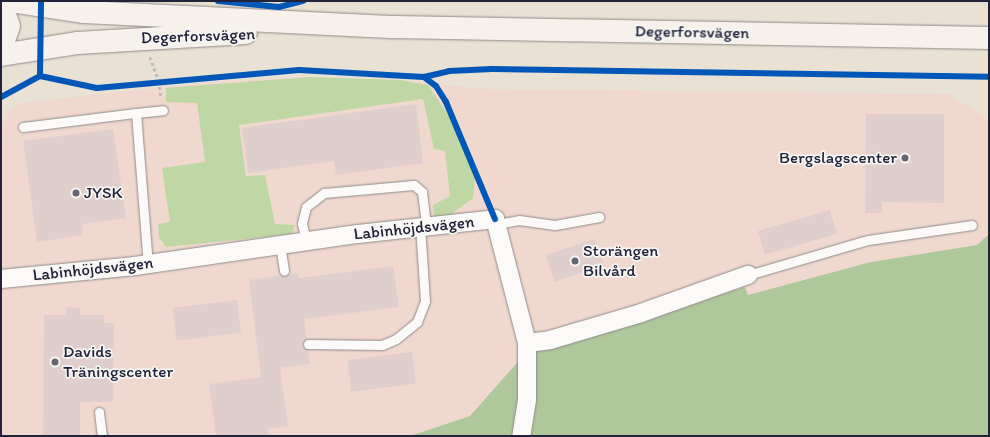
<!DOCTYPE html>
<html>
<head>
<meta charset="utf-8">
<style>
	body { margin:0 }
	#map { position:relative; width:990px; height:437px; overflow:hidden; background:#e9e1d4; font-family:Itim,sans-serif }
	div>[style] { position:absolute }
	.built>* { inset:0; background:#f1d8cf }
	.green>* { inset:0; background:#bfd7a5 }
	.forest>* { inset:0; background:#aec79b }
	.building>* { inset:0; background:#e0cecd; transform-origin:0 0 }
	.path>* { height:2.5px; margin-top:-1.25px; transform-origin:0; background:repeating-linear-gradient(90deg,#bdbbbb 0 3px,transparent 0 6px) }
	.roads { filter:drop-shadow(0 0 1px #8f8b89) drop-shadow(0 0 1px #8f8b89) }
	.service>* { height:9px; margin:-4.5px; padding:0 4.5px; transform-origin:4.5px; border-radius:4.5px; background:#fcfaf9 }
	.minor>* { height:18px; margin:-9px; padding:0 9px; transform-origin:9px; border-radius:9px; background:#fcfaf9 }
	.secondary>* { height:22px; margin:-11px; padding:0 11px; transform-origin:11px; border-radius:11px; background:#f6f1eb }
	.cycleway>* { height:6px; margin:-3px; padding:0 3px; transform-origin:3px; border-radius:3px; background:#0057b8 }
	.dots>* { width:11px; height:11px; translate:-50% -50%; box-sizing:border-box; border:2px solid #f6f6f2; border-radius:50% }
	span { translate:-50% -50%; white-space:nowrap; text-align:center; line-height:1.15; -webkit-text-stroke:3.5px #f6f6f2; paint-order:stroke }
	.street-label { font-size:17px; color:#22223b }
	.poi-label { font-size:17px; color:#22223b }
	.right { translate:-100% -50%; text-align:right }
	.left { translate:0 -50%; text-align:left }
	.frame { position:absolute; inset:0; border:2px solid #22223b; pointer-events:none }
</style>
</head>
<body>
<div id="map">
	<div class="built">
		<div style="clip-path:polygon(309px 77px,400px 80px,483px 89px,949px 94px,989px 120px,989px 234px,977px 245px,871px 262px,748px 295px,745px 287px,524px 355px,470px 416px,410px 436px,2px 436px,1px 139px,2px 125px,9px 112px,19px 103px,222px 81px)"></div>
	</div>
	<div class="green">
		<div style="clip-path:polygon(309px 77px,400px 80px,428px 85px,452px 121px,475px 177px,473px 198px,449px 216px,434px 217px,433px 205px,450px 196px,445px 151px,434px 149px,423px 99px,239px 125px,246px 176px,265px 175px,275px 224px,295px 225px,292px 234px,166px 247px,159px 237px,158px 224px,170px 222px,162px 168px,205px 162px,197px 103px,166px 102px,166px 88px)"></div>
	</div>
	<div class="forest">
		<div style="clip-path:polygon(989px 234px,989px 436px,410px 436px,470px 416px,524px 355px,745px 287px,748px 295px,871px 262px,977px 245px)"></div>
	</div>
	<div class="building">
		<div style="clip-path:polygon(416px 104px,423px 163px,336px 175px,334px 161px,248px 173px,242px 128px)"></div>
		<div style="clip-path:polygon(866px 114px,944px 114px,944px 203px,882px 202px,882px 213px,865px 213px)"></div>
		<div style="clip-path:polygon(113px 129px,126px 218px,82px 224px,83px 235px,37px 242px,23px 141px)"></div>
		<div style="left:830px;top:210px;width:25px;height:75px;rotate:74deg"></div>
		<div style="left:595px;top:239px;width:28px;height:52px;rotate:72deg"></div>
		<div style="clip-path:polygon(393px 266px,399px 307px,304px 319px,310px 364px,280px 368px,288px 426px,268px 429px,269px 436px,216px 436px,209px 384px,261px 377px,249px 280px,298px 273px,299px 278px)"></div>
		<div style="left:237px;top:300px;width:33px;height:65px;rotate:83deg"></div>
		<div style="clip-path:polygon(66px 307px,80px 308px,80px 315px,104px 315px,104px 323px,114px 323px,113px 402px,80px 402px,80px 436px,43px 436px,44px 315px,66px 315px)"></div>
		<div style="left:412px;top:352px;width:32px;height:65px;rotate:83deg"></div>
	</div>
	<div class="path">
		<div style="left:150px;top:57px;width:26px;rotate:69deg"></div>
		<div style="left:159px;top:81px;width:17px;rotate:83deg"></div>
	</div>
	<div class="roads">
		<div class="service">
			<div style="left:136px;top:113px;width:27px;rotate:-6deg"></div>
			<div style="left:23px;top:127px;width:114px;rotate:-7.1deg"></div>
			<div style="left:136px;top:113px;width:151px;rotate:85.5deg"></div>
			<div style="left:497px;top:224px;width:22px;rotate:-10deg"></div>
			<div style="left:519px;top:220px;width:36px;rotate:8deg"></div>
			<div style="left:555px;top:225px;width:45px;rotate:-10.3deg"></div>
			<div style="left:306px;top:241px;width:18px;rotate:-103deg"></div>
			<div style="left:302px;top:223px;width:16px;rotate:-76deg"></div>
			<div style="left:306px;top:207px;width:23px;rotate:-38deg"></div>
			<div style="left:324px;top:193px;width:90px;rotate:-5.1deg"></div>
			<div style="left:414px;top:185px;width:11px;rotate:41deg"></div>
			<div style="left:422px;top:192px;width:33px;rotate:83deg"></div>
			<div style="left:280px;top:245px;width:26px;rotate:81deg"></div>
			<div style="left:748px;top:275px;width:125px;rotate:-16.3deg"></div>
			<div style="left:868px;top:240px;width:105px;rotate:-8.2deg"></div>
			<div style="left:308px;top:344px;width:74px;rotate:0.8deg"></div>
			<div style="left:382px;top:345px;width:15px;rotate:-23deg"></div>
			<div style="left:396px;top:339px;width:27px;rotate:-39deg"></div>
			<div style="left:417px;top:322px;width:22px;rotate:-69deg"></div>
			<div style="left:425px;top:301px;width:75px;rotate:-93.8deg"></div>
			<div style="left:99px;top:412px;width:24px;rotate:83deg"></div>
		</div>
		<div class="minor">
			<div style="left:1px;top:279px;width:135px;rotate:-5.5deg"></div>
			<div style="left:135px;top:266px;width:225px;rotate:-8.2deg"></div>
			<div style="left:358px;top:234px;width:138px;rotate:-6.2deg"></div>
			<div style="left:495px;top:219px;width:128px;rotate:75.5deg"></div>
			<div style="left:527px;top:343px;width:57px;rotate:90deg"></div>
			<div style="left:527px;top:400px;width:36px;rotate:99deg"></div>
			<div style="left:527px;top:343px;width:23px;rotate:-7deg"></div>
			<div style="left:550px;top:340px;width:95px;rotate:-16.5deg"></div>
			<div style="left:641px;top:313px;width:114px;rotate:-19.6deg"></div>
		</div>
		<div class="secondary">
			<div style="left:11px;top:1px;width:74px;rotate:8.6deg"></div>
			<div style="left:84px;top:12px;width:311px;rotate:2.8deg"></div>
			<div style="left:395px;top:27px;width:594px;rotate:1.06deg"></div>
			<div style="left:1px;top:2px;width:25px;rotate:72deg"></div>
			<div style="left:9px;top:26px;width:24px;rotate:109deg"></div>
			<div style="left:1px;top:55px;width:78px;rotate:-8.9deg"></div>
			<div style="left:78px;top:43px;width:168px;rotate:-3.4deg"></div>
		</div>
	</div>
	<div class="cycleway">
		<div style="left:218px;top:1px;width:61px;rotate:5.6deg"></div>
		<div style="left:279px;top:7px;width:25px;rotate:-14deg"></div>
		<div style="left:40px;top:76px;width:75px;rotate:-89.2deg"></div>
		<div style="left:424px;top:77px;width:15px;rotate:37deg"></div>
		<div style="left:436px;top:86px;width:19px;rotate:58deg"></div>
		<div style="left:446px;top:102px;width:127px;rotate:67.3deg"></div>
		<div style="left:1px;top:97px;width:44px;rotate:-28.3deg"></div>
		<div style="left:40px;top:76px;width:58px;rotate:11.9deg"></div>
		<div style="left:97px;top:88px;width:203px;rotate:-5.1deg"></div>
		<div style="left:299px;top:70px;width:125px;rotate:3.2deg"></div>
		<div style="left:424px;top:77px;width:26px;rotate:-13deg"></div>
		<div style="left:449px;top:71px;width:43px;rotate:-2.7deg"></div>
		<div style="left:492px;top:69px;width:497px;rotate:0.9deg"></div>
	</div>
	<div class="dots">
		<div style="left:905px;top:158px;background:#686571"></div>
		<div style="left:76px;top:193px;background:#686571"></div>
		<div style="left:575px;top:261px;background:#686571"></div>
		<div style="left:55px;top:362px;background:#686571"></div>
	</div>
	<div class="street-label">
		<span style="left:692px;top:32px;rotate:1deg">Degerforsvägen</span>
		<span style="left:198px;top:36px;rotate:-2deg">Degerforsvägen</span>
		<span style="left:414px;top:228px;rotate:-6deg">Labinhöjdsvägen</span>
		<span style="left:93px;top:269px;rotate:-6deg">Labinhöjdsvägen</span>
	</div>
	<div class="poi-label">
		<span class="right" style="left:897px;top:158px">Bergslagscenter</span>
		<span class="left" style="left:84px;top:193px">JYSK</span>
		<span class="left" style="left:583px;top:261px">Storängen<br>Bilvård</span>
		<span class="left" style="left:63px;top:362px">Davids<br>Träningscenter</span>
	</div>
	<div class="frame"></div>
</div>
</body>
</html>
